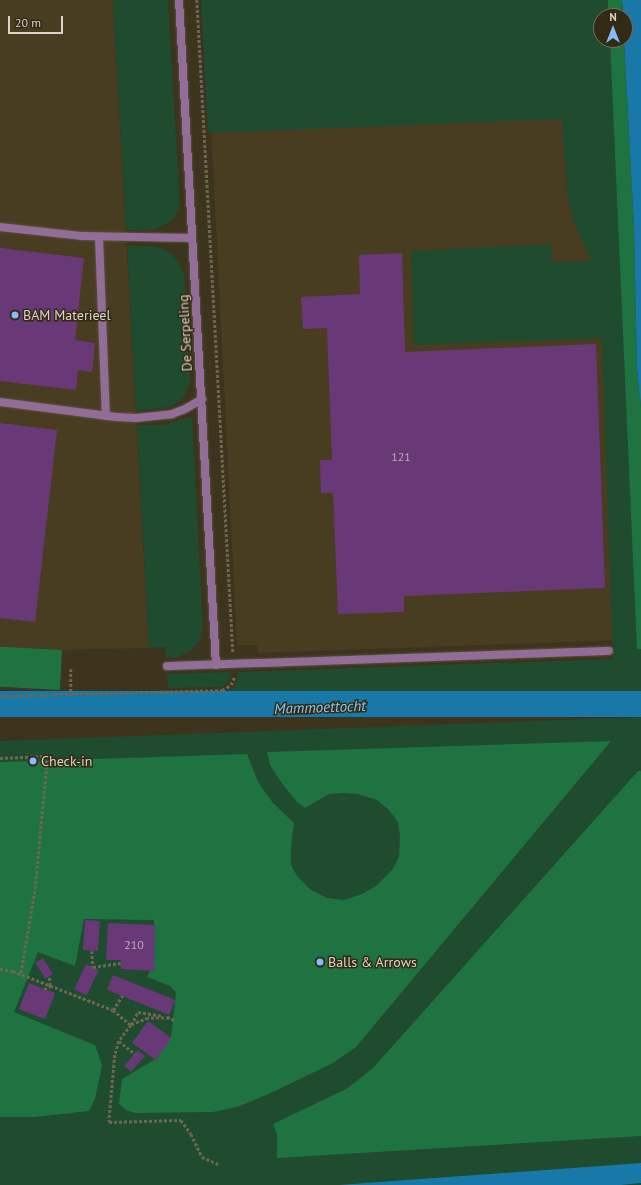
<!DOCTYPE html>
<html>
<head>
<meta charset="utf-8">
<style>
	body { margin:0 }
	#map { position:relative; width:641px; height:1185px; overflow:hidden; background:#3d341e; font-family:"PT Sans",sans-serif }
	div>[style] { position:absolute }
	.built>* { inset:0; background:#493d21 }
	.green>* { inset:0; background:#1f4b2e }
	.forest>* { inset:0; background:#1f7340; transform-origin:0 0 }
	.water>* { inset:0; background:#1879a9; transform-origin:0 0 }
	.building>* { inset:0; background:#693977; transform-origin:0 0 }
	.path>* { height:2.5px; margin-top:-1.25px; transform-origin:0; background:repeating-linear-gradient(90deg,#6e6653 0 3px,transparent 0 5px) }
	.roads { filter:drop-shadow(0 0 1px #59513c) drop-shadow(0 0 1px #59513c) }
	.lane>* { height:8px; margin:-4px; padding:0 4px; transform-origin:4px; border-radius:4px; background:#916d98 }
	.street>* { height:8px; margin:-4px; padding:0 4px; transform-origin:4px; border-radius:4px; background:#916d98 }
	.dots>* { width:11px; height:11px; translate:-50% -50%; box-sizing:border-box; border:2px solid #332a15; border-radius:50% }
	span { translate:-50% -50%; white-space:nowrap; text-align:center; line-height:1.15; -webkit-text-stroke:3px #332a15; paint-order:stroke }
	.number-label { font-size:12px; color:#bdadb3 }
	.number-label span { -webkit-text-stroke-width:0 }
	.poi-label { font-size:14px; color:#d9d4c7 }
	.left { translate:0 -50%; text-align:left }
	.street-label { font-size:14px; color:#d9d4c7 }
	.water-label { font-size:15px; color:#8ac8f0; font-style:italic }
	.north { position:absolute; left:593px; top:8px; width:40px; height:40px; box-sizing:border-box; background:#332a15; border:1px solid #756e5c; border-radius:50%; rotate:0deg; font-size:11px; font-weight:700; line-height:16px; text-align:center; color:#d9d4c7 }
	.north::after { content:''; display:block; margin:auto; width:14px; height:18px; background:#86bbfb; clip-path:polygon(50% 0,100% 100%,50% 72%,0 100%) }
	.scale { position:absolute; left:8px; top:16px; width:55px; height:18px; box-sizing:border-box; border:2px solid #d9d4c7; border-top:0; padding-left:5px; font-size:12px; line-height:14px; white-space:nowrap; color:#d9d4c7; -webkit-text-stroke:3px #332a15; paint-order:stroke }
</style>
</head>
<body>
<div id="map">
	<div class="built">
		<div style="clip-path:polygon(0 0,113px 0,149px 648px,0 651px)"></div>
		<div style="clip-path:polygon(575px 112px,615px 298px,625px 640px,258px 653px,258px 645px,237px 645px,211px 125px)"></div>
	</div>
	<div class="green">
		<div style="clip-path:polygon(113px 0,168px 0,180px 204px,175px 216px,168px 223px,154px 230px,126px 230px)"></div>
		<div style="clip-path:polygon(201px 0,608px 0,609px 16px,601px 16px,601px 40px,610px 40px,615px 116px,638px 649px,641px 649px,641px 691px,0 717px,0 700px,223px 693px,235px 687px,238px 672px,613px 659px,602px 338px,414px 345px,411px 251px,551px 244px,552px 262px,591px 261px,572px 217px,567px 191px,562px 119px,208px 133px)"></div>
		<div style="clip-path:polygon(127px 246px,153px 246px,163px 249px,173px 255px,179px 263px,184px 274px,190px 382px,184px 398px,170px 407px,136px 411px)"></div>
		<div style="clip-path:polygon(189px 417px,192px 418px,203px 628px,199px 641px,194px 647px,187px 653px,175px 658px,166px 657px,165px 647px,149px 648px,137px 425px,165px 425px)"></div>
		<div style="clip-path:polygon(229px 672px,231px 675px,229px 681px,222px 687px,168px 688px,167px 674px)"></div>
		<div style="clip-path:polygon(641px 717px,641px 1185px,367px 1185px,367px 1183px,338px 1185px,0 1185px,0 741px)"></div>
	</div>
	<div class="forest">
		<div style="left:608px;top:0;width:14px;height:16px"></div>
		<div style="clip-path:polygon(610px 40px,624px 40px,634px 228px,637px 369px,641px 407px,641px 649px,637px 649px)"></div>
		<div style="left:62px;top:650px;width:40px;height:62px;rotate:93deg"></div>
		<div style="clip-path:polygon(611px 741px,356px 1047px,333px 1063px,271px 1093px,237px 1107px,213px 1112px,135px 1113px,126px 1110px,119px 1104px,122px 1079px,154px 1060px,171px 1038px,176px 993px,170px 986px,147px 977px,154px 963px,154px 920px,84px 919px,75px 966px,38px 952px,14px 1012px,95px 1045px,102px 1065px,95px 1099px,89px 1111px,35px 1117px,0 1117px,0 762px,247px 754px,258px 782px,273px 803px,294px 823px,291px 846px,291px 865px,297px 876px,311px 890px,327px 898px,344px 900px,362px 894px,376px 886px,392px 870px,399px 857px,400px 836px,398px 822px,389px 810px,377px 800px,358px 794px,343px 793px,329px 794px,305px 808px,297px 802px,281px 782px,270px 765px,267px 752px)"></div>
		<div style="clip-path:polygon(638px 771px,641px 771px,641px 1136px,277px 1158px,277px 1134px,273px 1124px,348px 1088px,373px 1068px)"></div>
	</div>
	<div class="water">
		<div style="clip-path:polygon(622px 0,641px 0,641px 407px,637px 369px,634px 228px,624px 40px,625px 16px,623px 16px)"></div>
		<div style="left:641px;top:691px;width:26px;height:642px;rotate:90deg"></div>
		<div style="clip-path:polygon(641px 1163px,641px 1183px,621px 1185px,338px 1185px)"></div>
	</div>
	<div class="building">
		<div style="clip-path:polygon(0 248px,84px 258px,75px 340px,95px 343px,92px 372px,78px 370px,76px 390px,0 381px)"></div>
		<div style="clip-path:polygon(402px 253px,405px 352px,596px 344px,605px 588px,404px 596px,404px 612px,338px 614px,333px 493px,321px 493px,320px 460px,332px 460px,327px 328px,303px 329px,301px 297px,360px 294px,359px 255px)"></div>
		<div style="clip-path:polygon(0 423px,57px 430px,35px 622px,0 618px)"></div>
		<div style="left:27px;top:759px;width:12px;height:4px"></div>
		<div style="left:85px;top:920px;width:15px;height:30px;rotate:4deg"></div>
		<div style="clip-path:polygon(108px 923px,155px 925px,154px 971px,121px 969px,121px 960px,106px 960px)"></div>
		<div style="left:43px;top:958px;width:19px;height:9px;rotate:58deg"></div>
		<div style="left:86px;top:964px;width:14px;height:28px;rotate:25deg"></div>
		<div style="left:113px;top:975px;width:67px;height:16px;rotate:22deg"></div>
		<div style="left:29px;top:983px;width:28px;height:28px;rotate:21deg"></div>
		<div style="left:148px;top:1021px;width:29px;height:27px;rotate:36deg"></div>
		<div style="left:138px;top:1050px;width:9px;height:21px;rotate:41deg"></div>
	</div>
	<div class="path">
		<div style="left:197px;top:0;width:653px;rotate:86.84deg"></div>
		<div style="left:71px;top:669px;width:25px;rotate:90deg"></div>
		<div style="left:0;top:696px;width:222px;rotate:-1.5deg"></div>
		<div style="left:222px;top:690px;width:10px;rotate:-29deg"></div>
		<div style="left:231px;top:685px;width:9px;rotate:-69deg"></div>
		<div style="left:0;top:758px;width:48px;rotate:-2.4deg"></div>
		<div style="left:48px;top:756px;width:136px;rotate:95.5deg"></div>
		<div style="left:35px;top:891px;width:85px;rotate:99.5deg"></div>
		<div style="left:92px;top:951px;width:16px;rotate:86deg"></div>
		<div style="left:93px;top:967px;width:28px;rotate:-8deg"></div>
		<div style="left:0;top:969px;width:13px;rotate:9deg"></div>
		<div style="left:13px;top:971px;width:107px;rotate:21.3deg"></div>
		<div style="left:113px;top:1010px;width:23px;rotate:40deg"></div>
		<div style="left:131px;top:1025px;width:15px;rotate:-62deg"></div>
		<div style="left:138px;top:1012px;width:24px;rotate:9deg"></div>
		<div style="left:44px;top:989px;width:7px;rotate:-27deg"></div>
		<div style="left:50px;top:986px;width:9px;rotate:-96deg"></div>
		<div style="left:113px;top:1010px;width:17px;rotate:-57deg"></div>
		<div style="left:167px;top:1017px;width:8px;rotate:23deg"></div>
		<div style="left:169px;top:1018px;width:21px;rotate:180deg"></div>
		<div style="left:148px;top:1018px;width:18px;rotate:158deg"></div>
		<div style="left:131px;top:1025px;width:20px;rotate:127deg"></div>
		<div style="left:119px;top:1041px;width:15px;rotate:106deg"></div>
		<div style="left:115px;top:1055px;width:67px;rotate:95.1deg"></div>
		<div style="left:109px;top:1122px;width:72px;rotate:-1.6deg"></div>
		<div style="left:181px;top:1120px;width:17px;rotate:54deg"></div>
		<div style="left:191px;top:1134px;width:25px;rotate:64deg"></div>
		<div style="left:202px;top:1157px;width:20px;rotate:24deg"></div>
		<div style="left:119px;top:1041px;width:21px;rotate:39deg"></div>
	</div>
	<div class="roads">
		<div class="lane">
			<div style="left:0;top:227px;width:81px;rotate:6.3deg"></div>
			<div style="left:81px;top:236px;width:111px;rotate:1deg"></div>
			<div style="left:99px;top:237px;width:179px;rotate:87.8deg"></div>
			<div style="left:0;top:402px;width:117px;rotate:7.4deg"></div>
			<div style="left:116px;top:417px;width:20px;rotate:3deg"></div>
			<div style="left:136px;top:418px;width:36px;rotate:-6deg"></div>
			<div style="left:172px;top:414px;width:14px;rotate:-21deg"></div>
			<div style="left:185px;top:409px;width:20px;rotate:-30deg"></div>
			<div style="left:259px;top:663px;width:350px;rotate:-2deg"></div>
		</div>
		<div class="street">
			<div style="left:179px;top:0;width:666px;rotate:86.82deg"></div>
			<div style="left:167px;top:666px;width:92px;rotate:-1.9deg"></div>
		</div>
	</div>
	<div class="dots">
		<div style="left:15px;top:315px;background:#86bbfb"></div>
		<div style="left:33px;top:761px;background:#86bbfb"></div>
		<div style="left:320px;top:962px;background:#86bbfb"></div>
	</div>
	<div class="number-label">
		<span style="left:401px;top:457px">121</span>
		<span style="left:134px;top:945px">210</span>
	</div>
	<div class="poi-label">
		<span class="left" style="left:23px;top:315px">BAM Materieel</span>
		<span class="left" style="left:41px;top:761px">Check-in</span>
		<span class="left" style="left:328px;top:962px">Balls &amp; Arrows</span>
	</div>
	<div class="street-label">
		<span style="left:185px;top:333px;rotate:-93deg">De Serpeling</span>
	</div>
	<div class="water-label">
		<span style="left:320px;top:707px;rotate:-2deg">Mammoettocht</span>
	</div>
	<div class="north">N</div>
	<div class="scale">20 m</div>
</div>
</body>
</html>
